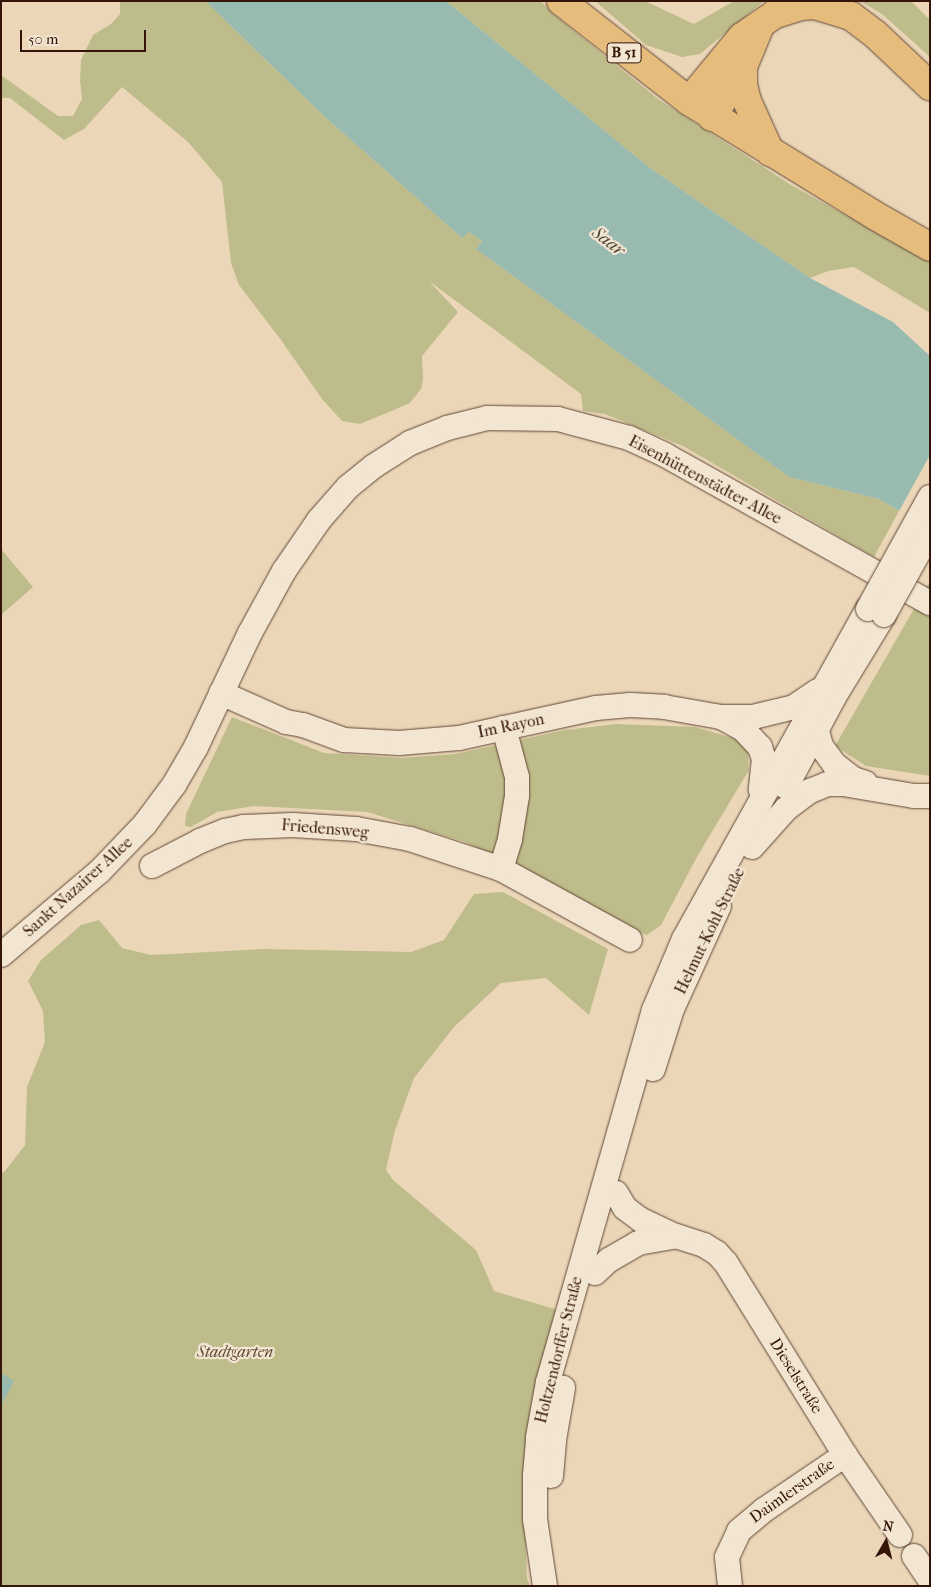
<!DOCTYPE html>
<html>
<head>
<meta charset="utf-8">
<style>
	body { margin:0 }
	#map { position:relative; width:931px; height:1587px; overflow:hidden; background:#ebd7b8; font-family:"IM FELL French Canon",serif }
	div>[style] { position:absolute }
	.green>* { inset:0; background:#bebc8a }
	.water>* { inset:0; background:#98baaf }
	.pier>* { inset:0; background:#ebd7b8 }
	.roads { filter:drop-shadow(0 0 1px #624636) drop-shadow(0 0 1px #624636) }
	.minor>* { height:24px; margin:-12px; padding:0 12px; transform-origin:12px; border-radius:12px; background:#f2e5d1 }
	.major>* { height:28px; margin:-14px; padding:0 14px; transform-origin:14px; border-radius:14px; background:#e6bc7c }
	.bridges { filter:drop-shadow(0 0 1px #624636) drop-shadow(0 0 1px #624636) }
	.minor-bridge>* { height:24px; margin:-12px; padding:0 12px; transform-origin:12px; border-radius:12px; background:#f2e5d1 }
	span { translate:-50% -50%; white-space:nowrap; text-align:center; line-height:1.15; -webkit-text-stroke:4.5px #f2e5d1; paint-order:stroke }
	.shield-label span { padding:1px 4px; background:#f2e5d1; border:1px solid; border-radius:4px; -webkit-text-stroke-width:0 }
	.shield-label { font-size:15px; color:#35150a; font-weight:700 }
	.street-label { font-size:16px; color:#35150a }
	.park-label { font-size:16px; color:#5e4730; font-style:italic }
	.water-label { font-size:18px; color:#53473c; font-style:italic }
	.frame { position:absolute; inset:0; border:2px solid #35150a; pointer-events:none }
	.north { position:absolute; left:861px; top:1517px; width:50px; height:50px; -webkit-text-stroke:4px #f2e5d1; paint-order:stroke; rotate:8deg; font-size:14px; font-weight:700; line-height:20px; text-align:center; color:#35150a }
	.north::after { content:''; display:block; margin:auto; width:18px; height:22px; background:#35150a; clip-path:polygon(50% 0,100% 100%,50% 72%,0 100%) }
	.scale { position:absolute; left:20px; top:30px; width:126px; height:22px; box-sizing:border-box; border:2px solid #35150a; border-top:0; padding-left:6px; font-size:15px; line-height:18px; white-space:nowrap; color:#35150a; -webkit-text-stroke:4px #f2e5d1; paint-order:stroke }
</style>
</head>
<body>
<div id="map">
	<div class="green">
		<div style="clip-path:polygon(120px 1px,205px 1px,326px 118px,462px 238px,468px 231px,482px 241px,476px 249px,789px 477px,879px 499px,899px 511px,874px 557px,683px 446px,605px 414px,583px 411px,581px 394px,429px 281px,458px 312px,422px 356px,423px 380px,421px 389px,410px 403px,389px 412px,360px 424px,342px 421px,322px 399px,281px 340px,239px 285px,231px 263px,222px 182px,188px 142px,122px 87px,84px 129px,64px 140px,10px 98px,1px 98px,1px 75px,58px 116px,73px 116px,82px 99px,80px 80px,81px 60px,93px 35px,111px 24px,120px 14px)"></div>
		<div style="clip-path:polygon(446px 1px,541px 1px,553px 14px,658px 99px,791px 185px,930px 262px,930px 313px,854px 267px,828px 271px,810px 278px,650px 168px)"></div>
		<div style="clip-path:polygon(595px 1px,645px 1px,694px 24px,734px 1px,764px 1px,700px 54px,682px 57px,646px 45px)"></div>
		<div style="clip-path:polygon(860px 1px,911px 1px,930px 20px,930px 57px,882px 14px)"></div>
		<div style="clip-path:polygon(1px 549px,33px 587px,1px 615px)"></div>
		<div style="clip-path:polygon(930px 581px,930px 776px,866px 766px,835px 746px)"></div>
		<div style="clip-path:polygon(232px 717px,324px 753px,402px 758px,455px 754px,565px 730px,616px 724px,695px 727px,736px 739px,748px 752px,749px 770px,698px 855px,661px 925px,647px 935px,632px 930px,561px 889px,465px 842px,367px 812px,254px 806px,217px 812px,191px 827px,185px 826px,186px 814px)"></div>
		<div style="clip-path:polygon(503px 892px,608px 949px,589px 1015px,546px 978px,501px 983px,454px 1027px,414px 1078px,395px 1130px,386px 1170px,393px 1180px,476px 1250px,494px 1291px,558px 1310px,524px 1500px,527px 1578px,530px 1586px,1px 1586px,1px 1173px,5px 1171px,25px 1145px,27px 1087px,45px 1042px,43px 1011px,28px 981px,41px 960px,81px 925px,99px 920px,122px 948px,151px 955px,264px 949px,411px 952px,444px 940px,474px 894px)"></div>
	</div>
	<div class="water">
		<div style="clip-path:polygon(205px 1px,446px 1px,650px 168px,810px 278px,893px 322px,930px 356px,930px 529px,879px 499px,789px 477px,476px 249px,482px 241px,469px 232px,462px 238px,326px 118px)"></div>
		<div style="clip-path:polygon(1px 1373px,14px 1381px,1px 1406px)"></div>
	</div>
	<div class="pier">
		<div style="clip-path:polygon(930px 455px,930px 532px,898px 513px)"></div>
	</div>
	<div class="roads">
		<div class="minor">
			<div style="left:221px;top:693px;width:71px;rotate:24deg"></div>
			<div style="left:286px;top:722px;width:17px;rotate:10deg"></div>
			<div style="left:303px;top:725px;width:44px;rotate:20.1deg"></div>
			<div style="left:344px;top:740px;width:55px;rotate:3.1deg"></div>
			<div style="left:399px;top:743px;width:60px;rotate:-4.8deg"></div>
			<div style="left:459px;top:738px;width:140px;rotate:-12.4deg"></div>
			<div style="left:596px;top:708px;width:34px;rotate:-5deg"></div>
			<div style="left:630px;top:705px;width:34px;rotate:3deg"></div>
			<div style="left:664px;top:707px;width:58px;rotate:10deg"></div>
			<div style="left:721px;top:717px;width:32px"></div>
			<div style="left:753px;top:717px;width:42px;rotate:-13.7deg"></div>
			<div style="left:794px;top:707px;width:29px;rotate:-34deg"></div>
			<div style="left:721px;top:717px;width:26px;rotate:29deg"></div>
			<div style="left:744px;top:730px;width:23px;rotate:47deg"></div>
			<div style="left:760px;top:747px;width:13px;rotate:72deg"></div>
			<div style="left:764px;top:759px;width:31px;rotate:96deg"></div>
			<div style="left:817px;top:731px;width:16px;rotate:75deg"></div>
			<div style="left:821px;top:746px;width:22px;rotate:54deg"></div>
			<div style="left:834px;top:764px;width:24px;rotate:38deg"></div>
			<div style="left:853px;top:779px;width:13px;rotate:18deg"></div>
			<div style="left:786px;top:787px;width:102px;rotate:-61.9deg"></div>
			<div style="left:834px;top:697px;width:96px;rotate:-58.6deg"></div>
			<div style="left:752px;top:847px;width:51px;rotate:-48.2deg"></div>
			<div style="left:786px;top:809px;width:30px;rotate:-37deg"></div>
			<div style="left:810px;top:791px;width:18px;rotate:-22deg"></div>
			<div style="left:827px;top:784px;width:16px"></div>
			<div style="left:843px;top:784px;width:72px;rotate:9.6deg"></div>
			<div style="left:914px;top:796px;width:16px"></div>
			<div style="left:152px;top:866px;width:54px;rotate:-27.5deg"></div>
			<div style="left:200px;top:841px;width:27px;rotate:-22deg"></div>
			<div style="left:225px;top:831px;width:19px;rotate:-12deg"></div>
			<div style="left:244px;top:827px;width:49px;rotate:-2.3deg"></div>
			<div style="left:293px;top:825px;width:63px;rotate:3.6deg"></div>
			<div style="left:356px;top:829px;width:55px;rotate:10.5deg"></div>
			<div style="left:410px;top:839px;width:96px;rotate:18.2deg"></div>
			<div style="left:501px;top:869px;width:147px;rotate:28.8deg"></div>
			<div style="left:501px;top:869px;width:31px;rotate:-73deg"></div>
			<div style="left:510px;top:839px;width:44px;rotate:-80.8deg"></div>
			<div style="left:517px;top:796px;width:19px;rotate:-90deg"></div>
			<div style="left:517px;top:777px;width:51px;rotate:-104.9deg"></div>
			<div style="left:1px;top:955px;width:128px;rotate:-40.3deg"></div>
			<div style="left:99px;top:872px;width:66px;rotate:-46.2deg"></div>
			<div style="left:145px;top:824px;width:49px;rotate:-53.4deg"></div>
			<div style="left:174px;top:785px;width:44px;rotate:-59.9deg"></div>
			<div style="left:196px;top:747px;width:126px;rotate:-64.7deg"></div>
			<div style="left:250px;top:633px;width:71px;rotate:-61.3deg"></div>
			<div style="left:284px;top:571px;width:62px;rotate:-55.5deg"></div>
			<div style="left:319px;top:520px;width:44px;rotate:-48.7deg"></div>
			<div style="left:348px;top:487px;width:33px;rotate:-39deg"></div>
			<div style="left:374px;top:466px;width:43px;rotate:-32.6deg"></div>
			<div style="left:410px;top:443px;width:40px;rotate:-22deg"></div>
			<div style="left:447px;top:428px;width:41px;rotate:-14deg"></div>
			<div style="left:487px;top:418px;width:71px;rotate:0.8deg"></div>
			<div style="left:558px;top:419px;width:73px;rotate:15deg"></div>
			<div style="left:629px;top:438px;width:40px;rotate:25deg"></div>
			<div style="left:665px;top:455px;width:304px;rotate:29.2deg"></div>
			<div style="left:653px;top:1069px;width:63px;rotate:-72.4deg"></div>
			<div style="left:672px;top:1009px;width:113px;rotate:-65.5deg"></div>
			<div style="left:616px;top:1193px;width:17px;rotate:59deg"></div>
			<div style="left:625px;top:1208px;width:20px;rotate:37deg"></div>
			<div style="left:641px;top:1220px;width:38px;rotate:25deg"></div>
			<div style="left:676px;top:1236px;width:29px;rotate:18deg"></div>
			<div style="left:704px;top:1245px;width:15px;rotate:32deg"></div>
			<div style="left:717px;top:1253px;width:13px;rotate:48deg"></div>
			<div style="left:726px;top:1263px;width:226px;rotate:58.2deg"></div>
			<div style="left:845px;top:1455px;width:97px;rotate:55.5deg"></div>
			<div style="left:595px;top:1273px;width:19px;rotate:-43deg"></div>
			<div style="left:609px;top:1260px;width:34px;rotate:-30deg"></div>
			<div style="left:638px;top:1243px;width:39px;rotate:-10deg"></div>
			<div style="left:551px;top:1476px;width:36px;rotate:-85deg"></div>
			<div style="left:554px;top:1440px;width:53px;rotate:-80.2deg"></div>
			<div style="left:914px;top:1556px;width:29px;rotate:56deg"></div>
			<div style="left:545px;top:1586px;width:68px;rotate:-98.5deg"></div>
			<div style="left:535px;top:1519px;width:44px;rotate:-90deg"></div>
			<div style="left:535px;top:1475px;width:38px;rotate:-85deg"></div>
			<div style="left:538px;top:1437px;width:56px;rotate:-79.7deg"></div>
			<div style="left:548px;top:1382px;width:387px;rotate:-74.1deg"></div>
			<div style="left:654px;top:1010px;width:77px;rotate:-67.1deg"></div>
			<div style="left:684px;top:939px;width:378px;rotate:-60.9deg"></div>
			<div style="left:730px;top:1586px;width:29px;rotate:-96deg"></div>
			<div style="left:727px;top:1557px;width:29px;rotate:-65deg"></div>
			<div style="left:739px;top:1531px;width:33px;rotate:-40deg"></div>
			<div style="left:764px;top:1510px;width:98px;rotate:-34.2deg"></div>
		</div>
		<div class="major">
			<div style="left:561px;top:1px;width:162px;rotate:38deg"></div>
			<div style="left:689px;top:101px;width:217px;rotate:31.6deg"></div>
			<div style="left:874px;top:215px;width:64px;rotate:29.7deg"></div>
			<div style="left:743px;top:67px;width:18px;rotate:90deg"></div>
			<div style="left:743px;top:85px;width:16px;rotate:76deg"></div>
			<div style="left:747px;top:101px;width:56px;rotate:65.7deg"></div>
			<div style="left:689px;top:101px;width:83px;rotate:-50.4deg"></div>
			<div style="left:742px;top:37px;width:40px;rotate:-34.9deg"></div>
			<div style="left:775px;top:14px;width:27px;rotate:-17deg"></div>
			<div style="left:801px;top:6px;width:14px;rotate:-4deg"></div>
			<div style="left:815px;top:5px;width:38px;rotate:17deg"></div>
			<div style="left:851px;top:16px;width:30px;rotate:37deg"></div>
			<div style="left:875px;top:34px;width:76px;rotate:43.4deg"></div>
			<div style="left:712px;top:117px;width:59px;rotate:-58.2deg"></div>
			<div style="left:743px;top:67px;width:42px;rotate:-67.7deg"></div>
		</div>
	</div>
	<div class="bridges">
		<div class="minor-bridge">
			<div style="left:868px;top:609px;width:128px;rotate:-61deg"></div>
			<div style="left:884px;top:615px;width:95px;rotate:-61deg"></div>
		</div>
	</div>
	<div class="shield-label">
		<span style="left:624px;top:53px">B 51</span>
	</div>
	<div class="street-label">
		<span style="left:705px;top:480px;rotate:28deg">Eisenhüttenstädter Allee</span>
		<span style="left:511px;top:726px;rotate:-12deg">Im Rayon</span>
		<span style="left:325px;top:829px;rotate:5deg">Friedensweg</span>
		<span style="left:78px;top:887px;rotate:-42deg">Sankt Nazairer Allee</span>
		<span style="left:710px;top:931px;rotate:-64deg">Helmut-Kohl-Straße</span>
		<span style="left:559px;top:1350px;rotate:-76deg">Holtzendorffer Straße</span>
		<span style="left:796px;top:1376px;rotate:58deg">Dieselstraße</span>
		<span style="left:792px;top:1491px;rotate:-35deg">Daimlerstraße</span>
	</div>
	<div class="park-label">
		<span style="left:235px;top:1352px">Stadtgarten</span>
	</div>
	<div class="water-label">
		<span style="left:608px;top:242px;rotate:37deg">Saar</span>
	</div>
	<div class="frame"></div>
	<div class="north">N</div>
	<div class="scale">50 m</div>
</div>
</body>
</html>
